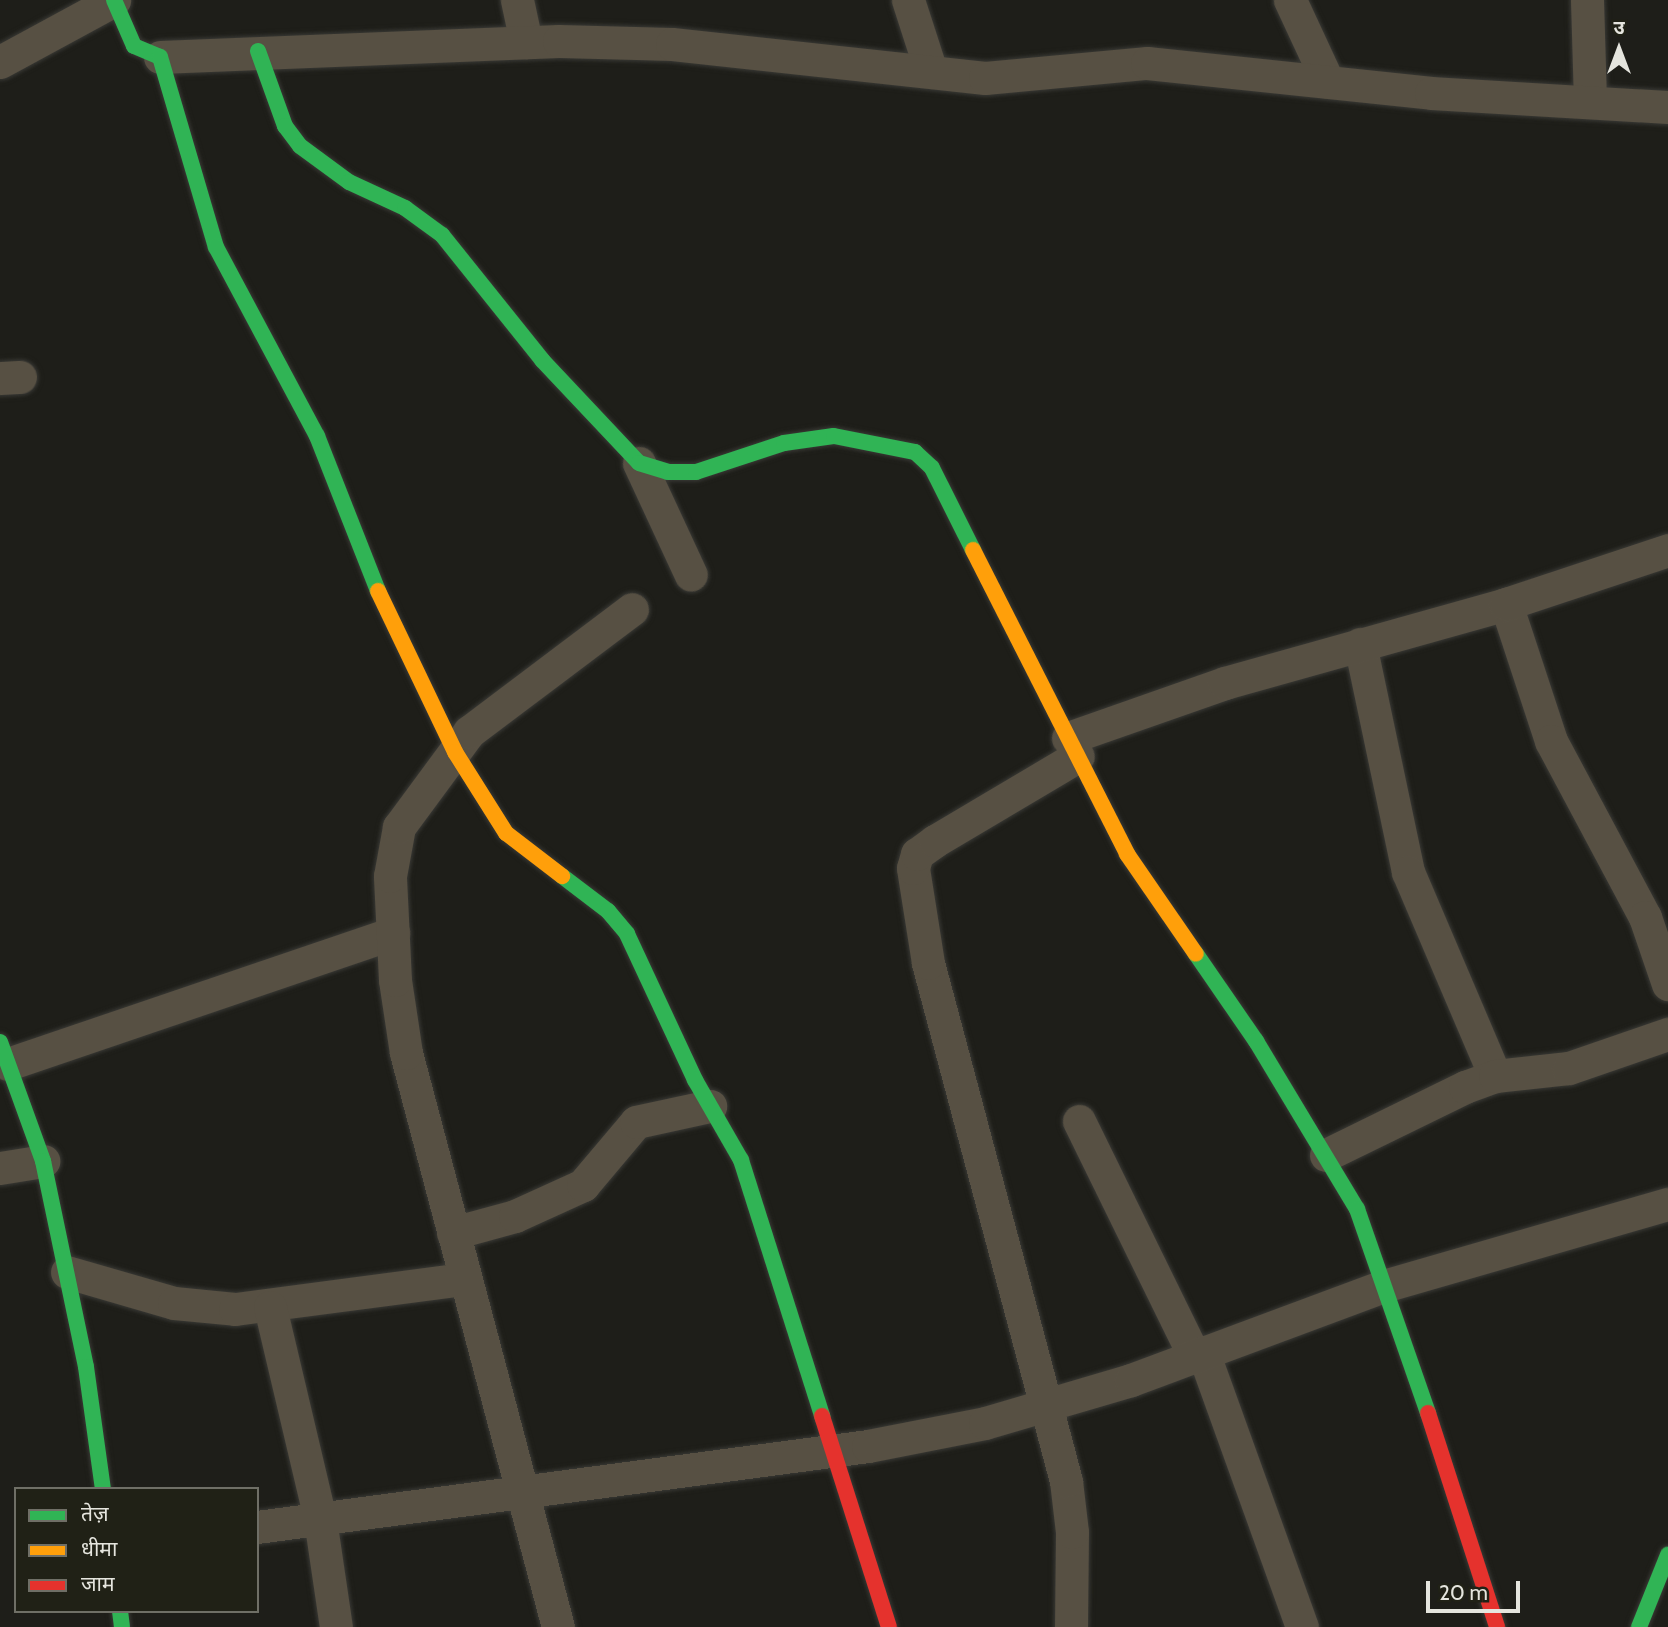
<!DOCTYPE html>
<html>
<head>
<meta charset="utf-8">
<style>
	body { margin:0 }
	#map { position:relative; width:1668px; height:1627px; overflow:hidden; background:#1e1e19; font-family:Cabin,"Noto Sans Devanagari",sans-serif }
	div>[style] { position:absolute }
	.roads { filter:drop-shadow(0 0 2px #393935) drop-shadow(0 0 2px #393935) }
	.street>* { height:33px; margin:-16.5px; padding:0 16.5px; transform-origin:16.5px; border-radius:16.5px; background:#575043 }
	.fast>* { height:16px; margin:-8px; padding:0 8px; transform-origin:8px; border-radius:8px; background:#30b455 }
	.slow>* { height:16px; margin:-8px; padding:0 8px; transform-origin:8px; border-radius:8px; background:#ff9f0a }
	.jam>* { height:16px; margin:-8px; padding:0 8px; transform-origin:8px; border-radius:8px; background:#e5322d }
	span { translate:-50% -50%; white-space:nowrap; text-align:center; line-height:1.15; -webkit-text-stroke:5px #202116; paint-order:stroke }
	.legend { position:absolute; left:14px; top:1487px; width:245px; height:126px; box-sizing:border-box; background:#202116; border:2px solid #6f6f66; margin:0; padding:9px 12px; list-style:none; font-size:21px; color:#e5e5de }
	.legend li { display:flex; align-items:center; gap:14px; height:35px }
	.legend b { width:35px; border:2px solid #6f6f66 }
	.north { position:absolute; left:1584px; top:14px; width:70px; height:70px; -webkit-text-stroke:5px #202116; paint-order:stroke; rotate:0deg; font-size:19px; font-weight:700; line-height:28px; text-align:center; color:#e5e5de }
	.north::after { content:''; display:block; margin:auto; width:24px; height:32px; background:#e5e5de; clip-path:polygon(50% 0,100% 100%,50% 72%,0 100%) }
	.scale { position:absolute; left:1426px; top:1581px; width:94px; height:32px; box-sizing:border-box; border:4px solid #e5e5de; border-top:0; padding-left:9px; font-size:21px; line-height:24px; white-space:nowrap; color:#e5e5de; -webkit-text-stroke:5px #202116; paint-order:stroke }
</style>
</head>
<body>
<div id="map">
	<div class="roads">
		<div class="street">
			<div style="left:517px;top:0;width:43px;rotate:77.9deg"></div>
			<div style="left:908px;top:0;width:75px;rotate:72.1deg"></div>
			<div style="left:1290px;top:0;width:90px;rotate:65.1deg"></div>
			<div style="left:1587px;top:0;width:101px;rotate:88.3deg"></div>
			<div style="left:160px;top:57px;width:399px;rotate:-2.3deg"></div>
			<div style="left:559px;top:41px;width:113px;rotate:1.5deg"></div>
			<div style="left:672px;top:44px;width:315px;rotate:6.2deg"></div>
			<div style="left:985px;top:78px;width:163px;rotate:-5.3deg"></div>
			<div style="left:1147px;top:63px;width:286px;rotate:6deg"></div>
			<div style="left:1431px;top:93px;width:237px;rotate:3.4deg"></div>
			<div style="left:0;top:62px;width:130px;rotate:-28.5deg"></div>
			<div style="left:0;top:378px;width:20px;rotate:-3deg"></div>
			<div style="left:639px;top:463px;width:123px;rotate:65.1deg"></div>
			<div style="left:1506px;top:604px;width:144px;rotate:71.8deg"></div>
			<div style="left:1551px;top:741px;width:200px;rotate:61.9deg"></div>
			<div style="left:1645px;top:917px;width:71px;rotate:71.1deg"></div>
			<div style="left:1360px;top:644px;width:233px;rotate:78.1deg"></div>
			<div style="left:1408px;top:872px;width:222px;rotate:66.9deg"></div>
			<div style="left:1068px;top:738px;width:166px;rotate:-19.3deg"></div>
			<div style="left:1225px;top:683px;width:292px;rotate:-15.7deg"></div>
			<div style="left:1506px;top:604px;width:171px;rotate:-18.4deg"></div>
			<div style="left:8px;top:1064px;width:407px;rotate:-18.8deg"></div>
			<div style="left:1079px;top:1121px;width:262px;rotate:63.9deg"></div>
			<div style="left:1326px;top:1155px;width:155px;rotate:-26.1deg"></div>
			<div style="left:1465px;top:1087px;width:32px;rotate:-20deg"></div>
			<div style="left:1495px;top:1076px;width:74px;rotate:-6.2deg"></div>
			<div style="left:1569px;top:1068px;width:105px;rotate:-19deg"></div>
			<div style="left:0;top:1168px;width:44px;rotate:-9.2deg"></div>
			<div style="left:453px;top:1233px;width:64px;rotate:-15.3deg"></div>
			<div style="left:515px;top:1216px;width:75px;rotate:-24.5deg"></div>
			<div style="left:583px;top:1185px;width:82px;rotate:-49.9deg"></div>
			<div style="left:636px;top:1122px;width:76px;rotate:-12.2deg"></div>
			<div style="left:67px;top:1272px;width:111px;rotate:16.2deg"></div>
			<div style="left:174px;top:1303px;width:61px;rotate:5.6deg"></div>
			<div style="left:235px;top:1309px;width:231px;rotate:-7.5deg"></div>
			<div style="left:270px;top:1307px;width:218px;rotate:76.7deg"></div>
			<div style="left:320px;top:1519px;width:109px;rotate:81.6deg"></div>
			<div style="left:1203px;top:1352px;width:292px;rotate:70.2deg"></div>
			<div style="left:257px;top:1527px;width:616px;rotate:-7.55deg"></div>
			<div style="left:868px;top:1446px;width:119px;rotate:-11.1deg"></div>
			<div style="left:985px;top:1423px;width:152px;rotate:-16.4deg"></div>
			<div style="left:1131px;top:1380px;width:273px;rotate:-20.4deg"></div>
			<div style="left:1387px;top:1285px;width:292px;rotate:-16.1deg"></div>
			<div style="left:558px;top:1627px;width:594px;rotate:-104.83deg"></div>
			<div style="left:406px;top:1053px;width:74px;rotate:-98.6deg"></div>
			<div style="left:395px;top:980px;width:104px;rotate:-92.8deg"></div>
			<div style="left:390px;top:876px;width:50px;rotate:-79.6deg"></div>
			<div style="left:399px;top:827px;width:118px;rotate:-53.6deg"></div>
			<div style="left:469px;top:732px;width:204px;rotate:-37deg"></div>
			<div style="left:1071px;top:1627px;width:95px;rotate:-89.4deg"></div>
			<div style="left:1072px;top:1532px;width:51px;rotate:-96.7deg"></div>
			<div style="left:1066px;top:1481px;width:536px;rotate:-104.92deg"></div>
			<div style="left:928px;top:963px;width:96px;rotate:-99deg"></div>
			<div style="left:913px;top:868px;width:15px;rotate:-74deg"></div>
			<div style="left:917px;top:854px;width:22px;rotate:-36deg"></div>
			<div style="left:935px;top:841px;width:166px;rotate:-30.7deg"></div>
		</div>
		<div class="fast">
			<div style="left:114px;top:0;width:50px;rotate:66.5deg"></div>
			<div style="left:134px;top:46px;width:28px;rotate:23deg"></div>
			<div style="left:160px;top:57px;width:198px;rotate:73.6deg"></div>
			<div style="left:216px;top:247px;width:214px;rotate:61.9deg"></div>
			<div style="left:317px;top:436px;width:167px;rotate:68.5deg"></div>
			<div style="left:258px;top:51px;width:80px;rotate:70.2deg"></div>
			<div style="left:285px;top:126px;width:25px;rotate:53deg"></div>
			<div style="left:300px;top:146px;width:61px;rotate:36.3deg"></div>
			<div style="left:349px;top:182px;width:62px;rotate:24.9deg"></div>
			<div style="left:405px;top:208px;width:46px;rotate:36.1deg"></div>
			<div style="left:442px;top:235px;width:160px;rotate:51.3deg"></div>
			<div style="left:542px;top:360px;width:141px;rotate:46.7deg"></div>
			<div style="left:639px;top:463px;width:30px;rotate:17deg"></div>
			<div style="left:668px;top:472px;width:28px"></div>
			<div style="left:696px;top:472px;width:93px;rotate:-18.2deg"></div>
			<div style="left:784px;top:443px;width:50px;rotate:-8deg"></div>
			<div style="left:834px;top:436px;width:83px;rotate:11.2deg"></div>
			<div style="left:915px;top:452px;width:23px;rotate:43deg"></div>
			<div style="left:932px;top:468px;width:92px;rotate:63.4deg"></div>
			<div style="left:562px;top:876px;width:58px;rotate:37.3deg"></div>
			<div style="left:608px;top:911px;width:30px;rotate:50deg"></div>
			<div style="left:627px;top:934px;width:161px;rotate:65deg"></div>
			<div style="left:695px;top:1080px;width:92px;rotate:60.1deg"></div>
			<div style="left:741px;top:1160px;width:269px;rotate:72.4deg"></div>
			<div style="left:1196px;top:954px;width:106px;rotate:55.4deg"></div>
			<div style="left:1256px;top:1041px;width:196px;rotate:59deg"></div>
			<div style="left:1357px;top:1209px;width:216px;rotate:70.8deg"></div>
			<div style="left:0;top:1042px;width:127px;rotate:70.1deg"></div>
			<div style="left:43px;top:1161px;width:210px;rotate:78.2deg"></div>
			<div style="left:86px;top:1367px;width:123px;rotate:82.1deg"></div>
			<div style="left:120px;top:1611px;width:16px;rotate:83deg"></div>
			<div style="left:1639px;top:1627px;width:78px;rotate:-68.1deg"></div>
		</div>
		<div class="slow">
			<div style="left:973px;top:550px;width:341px;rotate:63.1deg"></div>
			<div style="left:1127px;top:854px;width:121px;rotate:55.4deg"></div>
			<div style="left:378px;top:591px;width:178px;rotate:64.4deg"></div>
			<div style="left:455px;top:752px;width:96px;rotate:57.8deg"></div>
			<div style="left:506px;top:833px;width:71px;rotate:37.5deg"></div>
		</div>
		<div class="jam">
			<div style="left:1428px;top:1413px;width:225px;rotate:72.1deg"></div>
			<div style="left:822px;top:1416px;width:221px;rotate:72.4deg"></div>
		</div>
	</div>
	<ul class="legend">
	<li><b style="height:9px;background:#30b455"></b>तेज़</li>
	<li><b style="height:9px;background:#ff9f0a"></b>धीमा</li>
	<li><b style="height:9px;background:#e5322d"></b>जाम</li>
	</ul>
	<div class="north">उ</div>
	<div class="scale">20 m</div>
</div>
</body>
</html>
